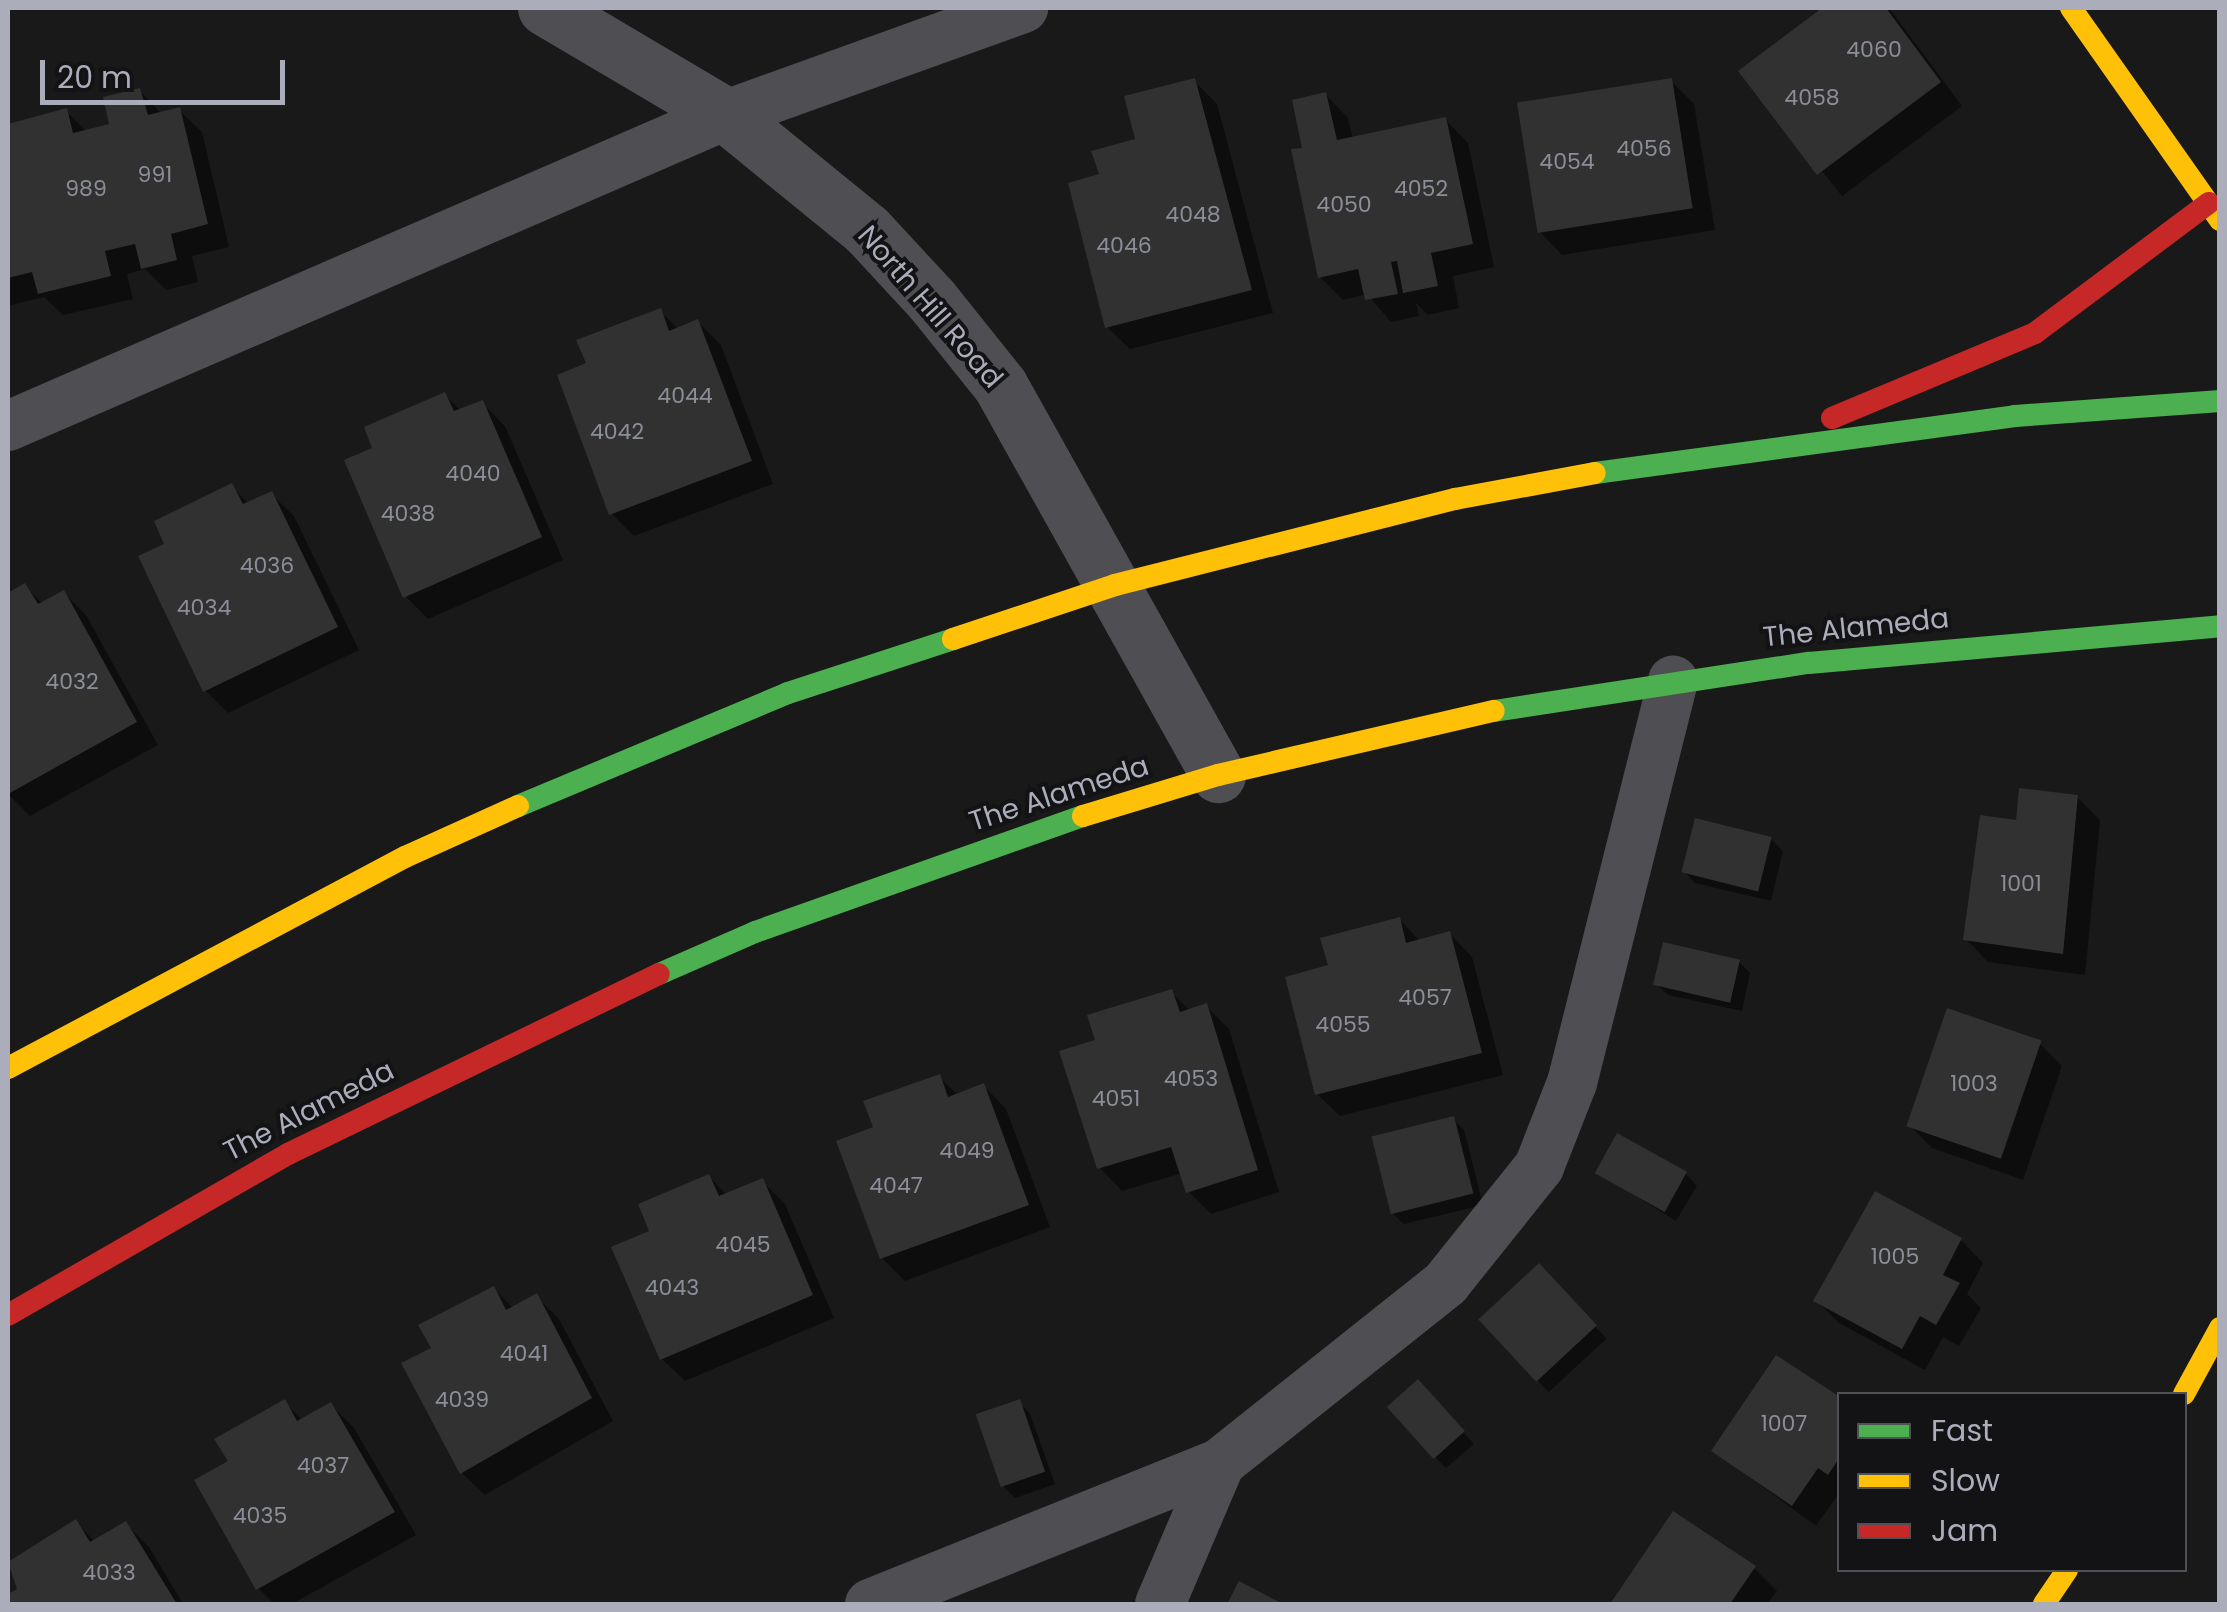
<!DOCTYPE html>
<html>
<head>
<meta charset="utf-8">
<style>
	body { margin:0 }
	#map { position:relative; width:2227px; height:1612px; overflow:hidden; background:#191919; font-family:Poppins,sans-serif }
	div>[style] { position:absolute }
	.shadow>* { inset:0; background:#0007; transform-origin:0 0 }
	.building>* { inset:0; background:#313131; transform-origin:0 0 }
	.lane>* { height:50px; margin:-25px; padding:0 25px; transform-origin:25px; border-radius:25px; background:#4f4f53 }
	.street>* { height:55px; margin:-27.5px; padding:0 27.5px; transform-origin:27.5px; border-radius:27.5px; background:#4f4f53 }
	.fast>* { height:22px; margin:-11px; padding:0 11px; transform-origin:11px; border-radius:11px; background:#4caf50 }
	.slow>* { height:22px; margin:-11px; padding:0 11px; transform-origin:11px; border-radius:11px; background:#ffc107 }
	.jam>* { height:22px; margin:-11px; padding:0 11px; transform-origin:11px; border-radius:11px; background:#c62828 }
	span { translate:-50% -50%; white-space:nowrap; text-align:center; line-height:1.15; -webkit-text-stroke:8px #131315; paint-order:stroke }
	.number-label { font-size:22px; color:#8c8e98 }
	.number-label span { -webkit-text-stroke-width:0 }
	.street-label { font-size:28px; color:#abadba }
	.frame { position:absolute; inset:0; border:10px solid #abadba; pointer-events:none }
	.legend { position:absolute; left:1837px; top:1392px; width:350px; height:180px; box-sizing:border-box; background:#131315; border:2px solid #505157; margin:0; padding:12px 18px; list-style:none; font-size:30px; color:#abadba }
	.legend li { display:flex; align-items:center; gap:20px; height:50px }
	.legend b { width:50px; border:2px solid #505157 }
	.scale { position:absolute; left:40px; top:60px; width:245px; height:45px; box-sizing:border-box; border:5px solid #abadba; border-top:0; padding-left:12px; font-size:30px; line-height:35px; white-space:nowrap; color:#abadba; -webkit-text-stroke:8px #131315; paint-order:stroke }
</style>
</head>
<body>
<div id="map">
	<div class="shadow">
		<div style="clip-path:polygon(1826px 8px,1889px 8px,1962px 106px,1842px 196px,1741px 71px)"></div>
		<div style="clip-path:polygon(1194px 81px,1217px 104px,1273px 313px,1130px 349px,1107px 327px,1102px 176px)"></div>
		<div style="clip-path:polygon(1671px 81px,1694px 104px,1715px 230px,1562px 255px,1540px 232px)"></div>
		<div style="clip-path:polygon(140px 91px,162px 114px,179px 110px,202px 132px,229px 247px,192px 256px,198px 282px,166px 290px,145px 269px,127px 274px,133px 299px,63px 315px,44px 297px,8px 306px,8px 152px,66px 111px,87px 132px,112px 126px)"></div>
		<div style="clip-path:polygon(1326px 95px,1348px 118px,1353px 139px,1446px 120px,1468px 143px,1494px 267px,1453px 276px,1459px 308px,1428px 315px,1416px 303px,1419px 316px,1391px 322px,1367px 294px,1343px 300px,1320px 277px,1305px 150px)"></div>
		<div style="clip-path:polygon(660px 311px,679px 330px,698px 322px,721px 345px,773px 484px,634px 536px,611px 513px,589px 365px)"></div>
		<div style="clip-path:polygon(445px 395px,461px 411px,482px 403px,505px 426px,563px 560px,428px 619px,405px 596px)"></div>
		<div style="clip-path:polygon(231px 486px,249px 504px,271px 494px,294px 516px,359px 650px,228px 713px,205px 690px,167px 545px)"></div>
		<div style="clip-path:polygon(25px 586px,43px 604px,64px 593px,86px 615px,158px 745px,30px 816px,8px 794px,8px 596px)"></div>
		<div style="clip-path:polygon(2077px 797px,2100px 820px,2085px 975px,1988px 962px,1966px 939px,2018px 823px)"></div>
		<div style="clip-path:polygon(1771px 839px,1783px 851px,1771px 901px,1695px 883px,1684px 871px)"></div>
		<div style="clip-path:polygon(1400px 920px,1421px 942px,1450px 934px,1472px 957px,1503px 1075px,1340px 1116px,1317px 1094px,1331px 967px)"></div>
		<div style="clip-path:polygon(1739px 962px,1750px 973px,1742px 1011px,1668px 995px,1656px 984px)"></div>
		<div style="clip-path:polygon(1171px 992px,1190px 1011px,1206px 1006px,1229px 1029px,1279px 1192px,1211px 1214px,1188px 1191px,1182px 1173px,1122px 1191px,1100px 1168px)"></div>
		<div style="clip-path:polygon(2039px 1043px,2062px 1066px,2023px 1180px,1932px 1148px,1910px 1126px)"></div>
		<div style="clip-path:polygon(939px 1077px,959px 1096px,984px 1086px,1006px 1109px,1050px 1227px,905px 1281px,882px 1258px,876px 1128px)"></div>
		<div style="clip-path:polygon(1453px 1119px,1464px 1130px,1483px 1205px,1404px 1224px,1392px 1213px)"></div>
		<div style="clip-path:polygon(1597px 1172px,1686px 1174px,1697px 1186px,1676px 1221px)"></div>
		<div style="clip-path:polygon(709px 1177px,727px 1195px,762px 1181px,785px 1204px,834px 1318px,685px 1381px,662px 1359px,653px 1232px)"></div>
		<div style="clip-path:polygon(1961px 1240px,1983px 1263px,1967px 1294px,1981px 1308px,1959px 1346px,1943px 1337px,1925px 1370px,1839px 1323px,1816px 1300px)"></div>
		<div style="left:1539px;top:1266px;width:99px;height:79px;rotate:47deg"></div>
		<div style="clip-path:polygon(494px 1289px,513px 1308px,536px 1296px,559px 1319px,613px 1421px,485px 1495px,462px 1473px,434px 1349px)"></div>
		<div style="clip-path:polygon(1429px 1393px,1474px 1444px,1446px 1468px,1435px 1457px)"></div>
		<div style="clip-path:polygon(1840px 1400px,1840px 1492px,1816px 1526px,1714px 1451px)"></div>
		<div style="clip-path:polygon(284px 1402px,303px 1421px,331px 1405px,354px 1428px,416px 1535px,292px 1604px,274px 1604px,258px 1588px)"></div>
		<div style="clip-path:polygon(1019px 1402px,1030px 1414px,1055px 1484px,1015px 1498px,1004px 1487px)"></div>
		<div style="clip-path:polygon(1674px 1514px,1754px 1568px,1777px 1591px,1767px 1604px,1613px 1604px)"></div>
		<div style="clip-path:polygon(76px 1522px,95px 1542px,126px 1524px,149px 1547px,183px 1604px,8px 1604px,20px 1589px,8px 1564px)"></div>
	</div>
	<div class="building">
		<div style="clip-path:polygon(1822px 8px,1886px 8px,1941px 82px,1817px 175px,1738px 71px)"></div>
		<div style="clip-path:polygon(1195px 78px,1252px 290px,1105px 328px,1068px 183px,1099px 174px,1091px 151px,1135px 139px,1124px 96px)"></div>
		<div style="left:1672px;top:78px;width:132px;height:157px;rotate:81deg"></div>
		<div style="clip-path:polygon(140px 88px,148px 115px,180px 107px,208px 224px,171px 234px,177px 260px,141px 269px,135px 244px,105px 251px,111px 276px,38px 294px,32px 272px,8px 278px,8px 124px,67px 108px,73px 133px,109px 124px,103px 97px)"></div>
		<div style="clip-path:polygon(1326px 92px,1337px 140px,1446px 117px,1473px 244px,1431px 253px,1438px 286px,1403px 293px,1397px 261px,1391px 262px,1398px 294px,1365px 300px,1358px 269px,1318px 278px,1291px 149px,1302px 148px,1292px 100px)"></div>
		<div style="clip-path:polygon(661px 308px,669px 331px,698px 319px,752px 461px,609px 515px,557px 375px,586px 363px,576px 340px)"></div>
		<div style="clip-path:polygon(445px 392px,454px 411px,483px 400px,542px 537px,403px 598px,344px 460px,372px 448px,364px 427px)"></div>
		<div style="clip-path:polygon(232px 483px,243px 504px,272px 491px,338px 627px,203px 692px,138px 556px,164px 544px,154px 521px)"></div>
		<div style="clip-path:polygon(25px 583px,38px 604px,64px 590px,137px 722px,8px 794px,8px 593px)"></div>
		<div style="clip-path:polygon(2019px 788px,2078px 795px,2063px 954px,1963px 940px,1980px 815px,2016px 820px)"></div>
		<div style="left:1695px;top:818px;width:79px;height:56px;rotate:14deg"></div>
		<div style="clip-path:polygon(1400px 917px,1406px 943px,1450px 931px,1482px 1053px,1315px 1095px,1285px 977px,1328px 965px,1320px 938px)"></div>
		<div style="left:1663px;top:942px;width:79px;height:44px;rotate:13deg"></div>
		<div style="clip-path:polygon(1172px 989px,1180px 1012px,1207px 1003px,1258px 1170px,1186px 1193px,1171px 1147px,1097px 1169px,1059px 1051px,1095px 1040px,1087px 1015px)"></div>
		<div style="left:1947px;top:1008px;width:100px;height:125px;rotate:19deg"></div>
		<div style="clip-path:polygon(940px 1074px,948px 1097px,984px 1083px,1029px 1205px,880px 1259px,836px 1141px,873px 1127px,863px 1101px)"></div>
		<div style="left:1454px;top:1116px;width:80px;height:85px;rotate:76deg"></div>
		<div style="left:1617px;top:1133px;width:80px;height:46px;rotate:29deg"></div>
		<div style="clip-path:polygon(709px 1174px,719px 1196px,763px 1178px,813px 1295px,660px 1360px,611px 1247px,649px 1231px,638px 1204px)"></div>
		<div style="clip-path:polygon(1875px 1191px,1962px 1238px,1943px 1275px,1960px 1283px,1936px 1325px,1920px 1316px,1902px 1349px,1813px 1301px)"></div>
		<div style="left:1539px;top:1263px;width:85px;height:83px;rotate:47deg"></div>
		<div style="clip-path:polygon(494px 1286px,506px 1310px,537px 1293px,592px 1398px,460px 1474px,401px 1363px,431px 1348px,418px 1325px)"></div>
		<div style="clip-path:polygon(1776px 1355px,1840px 1397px,1840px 1457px,1828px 1475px,1818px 1468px,1792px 1506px,1711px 1451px)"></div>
		<div style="left:1418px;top:1379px;width:70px;height:42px;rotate:48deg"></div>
		<div style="clip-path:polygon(285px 1399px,297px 1421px,331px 1402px,395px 1512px,256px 1590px,194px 1480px,228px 1461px,214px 1439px)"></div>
		<div style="left:1020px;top:1399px;width:77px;height:47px;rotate:71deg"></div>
		<div style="clip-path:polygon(1673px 1511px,1756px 1566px,1730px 1604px,1610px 1604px)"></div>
		<div style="clip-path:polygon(76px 1519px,90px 1542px,126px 1521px,177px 1604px,8px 1604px,8px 1594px,17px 1589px,8px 1562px)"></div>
		<div style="clip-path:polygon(1239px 1581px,1283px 1604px,1227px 1604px)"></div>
	</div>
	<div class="lane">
		<div style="left:8px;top:426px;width:782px;rotate:-23.42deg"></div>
		<div style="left:726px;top:115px;width:316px;rotate:-19.8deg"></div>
		<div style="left:870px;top:1604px;width:377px;rotate:-21.9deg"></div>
		<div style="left:1220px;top:1463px;width:289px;rotate:-38.5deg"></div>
		<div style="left:1446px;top:1283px;width:149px;rotate:-51.3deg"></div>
		<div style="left:1539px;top:1167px;width:90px;rotate:-68.6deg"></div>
		<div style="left:1572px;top:1083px;width:415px;rotate:-75.9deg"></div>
		<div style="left:1160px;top:1604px;width:153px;rotate:-66.9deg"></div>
	</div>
	<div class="street">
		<div style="left:545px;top:8px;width:210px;rotate:30.6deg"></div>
		<div style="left:726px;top:115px;width:182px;rotate:39.2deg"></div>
		<div style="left:867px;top:230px;width:94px;rotate:47.2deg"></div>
		<div style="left:931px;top:299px;width:110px;rotate:51.3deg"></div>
		<div style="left:1000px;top:385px;width:447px;rotate:60.8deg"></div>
	</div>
	<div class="fast">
		<div style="left:1595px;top:473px;width:424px;rotate:-7.7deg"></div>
		<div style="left:2015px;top:416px;width:206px;rotate:-4.2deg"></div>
		<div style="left:1494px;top:711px;width:319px;rotate:-8.7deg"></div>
		<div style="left:1809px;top:663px;width:413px;rotate:-5.1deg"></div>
		<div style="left:518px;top:806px;width:293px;rotate:-22.7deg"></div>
		<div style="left:788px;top:693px;width:174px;rotate:-18.1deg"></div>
		<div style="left:659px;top:974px;width:105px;rotate:-23.6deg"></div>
		<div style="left:755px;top:932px;width:348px;rotate:-19.5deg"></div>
	</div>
	<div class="slow">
		<div style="left:2071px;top:8px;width:259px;rotate:54.9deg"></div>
		<div style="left:953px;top:639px;width:171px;rotate:-18.4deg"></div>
		<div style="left:1115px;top:585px;width:351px;rotate:-14.2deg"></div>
		<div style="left:1455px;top:499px;width:142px;rotate:-10.5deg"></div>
		<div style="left:1083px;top:816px;width:141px;rotate:-16.9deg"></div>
		<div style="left:1218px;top:775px;width:283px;rotate:-13.1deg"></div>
		<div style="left:8px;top:1068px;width:450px;rotate:-28deg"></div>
		<div style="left:405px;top:857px;width:124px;rotate:-24.3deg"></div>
		<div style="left:2184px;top:1394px;width:75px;rotate:-61.4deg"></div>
		<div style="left:2044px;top:1604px;width:41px;rotate:-55.9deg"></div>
	</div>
	<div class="jam">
		<div style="left:1832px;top:418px;width:220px;rotate:-22.7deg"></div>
		<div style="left:2035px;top:333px;width:217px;rotate:-36.8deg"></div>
		<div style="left:8px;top:1315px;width:323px;rotate:-29.9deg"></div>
		<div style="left:288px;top:1154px;width:412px;rotate:-25.9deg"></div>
	</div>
	<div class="number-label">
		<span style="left:1874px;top:50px">4060</span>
		<span style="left:1812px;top:98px">4058</span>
		<span style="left:1644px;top:149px">4056</span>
		<span style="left:1567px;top:162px">4054</span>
		<span style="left:155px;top:175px">991</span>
		<span style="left:86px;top:189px">989</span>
		<span style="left:1421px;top:189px">4052</span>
		<span style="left:1344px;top:205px">4050</span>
		<span style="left:1193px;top:215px">4048</span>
		<span style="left:1124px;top:246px">4046</span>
		<span style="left:685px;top:396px">4044</span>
		<span style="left:617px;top:432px">4042</span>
		<span style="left:473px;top:474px">4040</span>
		<span style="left:408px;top:514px">4038</span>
		<span style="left:267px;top:566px">4036</span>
		<span style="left:204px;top:608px">4034</span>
		<span style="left:72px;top:682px">4032</span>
		<span style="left:2021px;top:884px">1001</span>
		<span style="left:1425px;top:998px">4057</span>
		<span style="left:1343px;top:1025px">4055</span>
		<span style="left:1191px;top:1079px">4053</span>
		<span style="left:1974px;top:1084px">1003</span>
		<span style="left:1116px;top:1099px">4051</span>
		<span style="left:967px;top:1151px">4049</span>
		<span style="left:896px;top:1186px">4047</span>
		<span style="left:743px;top:1245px">4045</span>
		<span style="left:1895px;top:1257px">1005</span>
		<span style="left:672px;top:1288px">4043</span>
		<span style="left:524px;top:1354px">4041</span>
		<span style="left:462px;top:1400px">4039</span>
		<span style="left:1784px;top:1424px">1007</span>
		<span style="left:323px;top:1466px">4037</span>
		<span style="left:260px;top:1516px">4035</span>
		<span style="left:109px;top:1573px">4033</span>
	</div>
	<div class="street-label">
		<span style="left:930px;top:307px;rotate:49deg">North Hill Road</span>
		<span style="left:1856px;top:628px;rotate:-6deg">The Alameda</span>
		<span style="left:1059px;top:794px;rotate:-18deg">The Alameda</span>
		<span style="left:309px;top:1111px;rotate:-27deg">The Alameda</span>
	</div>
	<div class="frame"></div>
	<ul class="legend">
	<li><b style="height:12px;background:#4caf50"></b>Fast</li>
	<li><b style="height:12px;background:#ffc107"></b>Slow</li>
	<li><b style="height:12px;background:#c62828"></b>Jam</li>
	</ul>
	<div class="scale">20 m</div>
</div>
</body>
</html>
